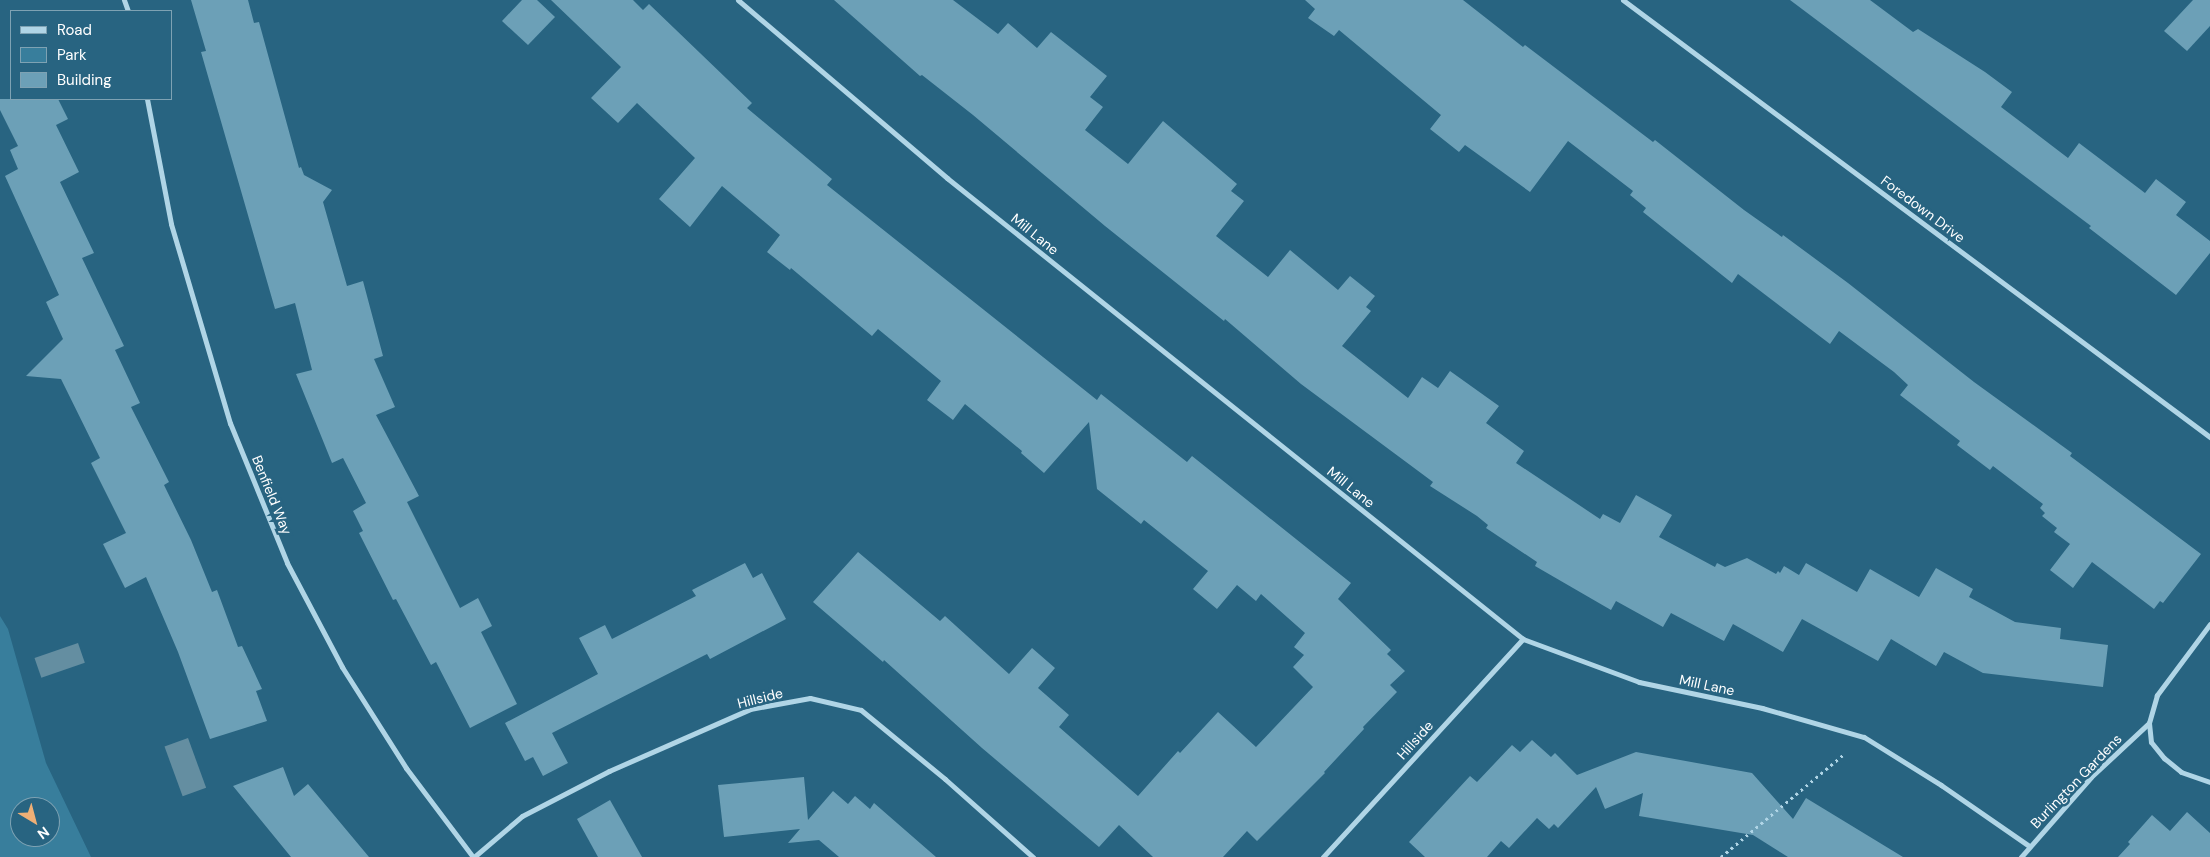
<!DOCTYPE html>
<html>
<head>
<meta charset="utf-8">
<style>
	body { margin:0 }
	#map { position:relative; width:2210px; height:857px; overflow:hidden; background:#286481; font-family:"DM Sans",sans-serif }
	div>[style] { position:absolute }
	.green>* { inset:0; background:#387e9c }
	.water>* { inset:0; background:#648ea1; transform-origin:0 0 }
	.building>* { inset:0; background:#6ca0b7 }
	.path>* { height:3px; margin-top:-1.5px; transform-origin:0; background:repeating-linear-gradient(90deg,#b0d5e6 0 2.5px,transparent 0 6.5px) }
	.minor>* { height:5px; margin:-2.5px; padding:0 2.5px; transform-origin:2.5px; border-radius:2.5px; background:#b0d5e6 }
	span { translate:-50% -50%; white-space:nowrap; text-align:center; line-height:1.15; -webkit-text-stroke:5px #286481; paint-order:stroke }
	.street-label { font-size:14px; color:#fff }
	.legend { position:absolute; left:10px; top:10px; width:162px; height:90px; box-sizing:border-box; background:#286481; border:1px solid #7ea2b3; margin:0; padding:6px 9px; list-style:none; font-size:15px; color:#fff }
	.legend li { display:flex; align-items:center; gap:10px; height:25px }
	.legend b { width:25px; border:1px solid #7ea2b3 }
	.north { position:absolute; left:10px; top:797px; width:50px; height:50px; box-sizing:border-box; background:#286481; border:1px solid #7ea2b3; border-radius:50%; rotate:143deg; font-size:14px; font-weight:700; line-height:20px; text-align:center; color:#fff }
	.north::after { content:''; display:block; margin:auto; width:18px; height:22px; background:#eeaf76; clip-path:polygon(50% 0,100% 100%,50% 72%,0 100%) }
</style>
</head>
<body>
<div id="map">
	<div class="green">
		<div style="clip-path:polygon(evenodd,0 616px,8px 629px,46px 763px,91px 857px,0 857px,0 616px,20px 807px,50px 807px,50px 837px,20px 837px,20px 807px)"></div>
	</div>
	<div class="water">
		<div style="left:78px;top:643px;width:21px;height:46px;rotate:71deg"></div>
		<div style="left:188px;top:738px;width:53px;height:25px;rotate:70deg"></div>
	</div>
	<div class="building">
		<div style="clip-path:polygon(191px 0,248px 0,254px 23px,259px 22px,299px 168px,301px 167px,304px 175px,332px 190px,323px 202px,347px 286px,363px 281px,383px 356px,374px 359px,395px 407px,376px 415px,419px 496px,407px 502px,460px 608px,478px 598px,492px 626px,481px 632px,517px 704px,470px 728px,436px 662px,431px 665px,396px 599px,393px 600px,359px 533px,363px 531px,353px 511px,366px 503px,343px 458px,332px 463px,296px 374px,312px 370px,295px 303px,275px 309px,201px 52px,206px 51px)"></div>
		<div style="clip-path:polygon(522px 0,537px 0,555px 17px,528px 45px,502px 21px)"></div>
		<div style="clip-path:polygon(551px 0,633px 0,643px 10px,649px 4px,752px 103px,747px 108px,832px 179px,827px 185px,1097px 400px,1101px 394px,1187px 462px,1192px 456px,1351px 583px,1338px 599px,1391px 650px,1387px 654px,1405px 671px,1390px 685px,1397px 692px,1363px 727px,1364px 729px,1324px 772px,1325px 773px,1257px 841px,1247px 831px,1223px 857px,1153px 857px,1119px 825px,1099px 847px,982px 748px,884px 660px,883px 662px,813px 602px,858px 552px,940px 621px,945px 616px,1009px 674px,1032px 648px,1055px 668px,1038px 688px,1069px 715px,1059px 727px,1138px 796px,1178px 751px,1180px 753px,1218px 712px,1256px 747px,1313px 687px,1293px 667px,1304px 655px,1294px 647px,1305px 633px,1261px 594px,1256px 601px,1237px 585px,1217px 609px,1193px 589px,1208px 571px,1144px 520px,1141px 524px,1097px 489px,1089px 422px,1044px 473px,1021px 453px,1022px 451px,965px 404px,953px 420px,927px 400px,941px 381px,878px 329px,872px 336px,791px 268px,790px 270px,767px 252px,780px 235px,722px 186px,690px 227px,659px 199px,695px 158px,637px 103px,618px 123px,591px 98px,621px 67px)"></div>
		<div style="clip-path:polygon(834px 0,953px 0,998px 34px,1008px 23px,1037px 48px,1051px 32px,1107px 76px,1090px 97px,1103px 107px,1085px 130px,1128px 164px,1163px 121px,1237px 184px,1231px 191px,1244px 201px,1216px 236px,1268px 277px,1290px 250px,1338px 290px,1350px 276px,1375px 296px,1366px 307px,1371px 311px,1342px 346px,1408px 398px,1422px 377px,1438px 388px,1450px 371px,1499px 406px,1486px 423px,1524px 451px,1516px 463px,1600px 519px,1603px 514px,1620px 523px,1636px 495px,1672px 515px,1659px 537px,1715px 567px,1717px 563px,1725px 567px,1747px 558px,1776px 574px,1778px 571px,1780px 573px,1784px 566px,1799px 575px,1806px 563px,1857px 592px,1870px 569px,1919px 597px,1936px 568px,1973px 589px,1969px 597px,2015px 622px,2061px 628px,2060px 639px,2108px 645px,2103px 687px,1983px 673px,1944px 652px,1936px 666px,1891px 639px,1878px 661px,1802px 619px,1783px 652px,1733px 624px,1724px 641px,1671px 613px,1663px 627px,1616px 601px,1611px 610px,1535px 566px,1537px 562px,1486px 528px,1488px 525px,1477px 516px,1430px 486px,1433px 482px,1301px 384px,1225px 319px,1224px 321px,1105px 226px,973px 115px,922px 75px,920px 76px)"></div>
		<div style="clip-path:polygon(1305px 0,1463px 0,1523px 47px,1525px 45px,1653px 142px,1655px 140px,1744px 210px,1782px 237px,1783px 235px,1848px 283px,1974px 382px,2072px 453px,2070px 456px,2201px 554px,2163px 603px,2160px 601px,2154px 609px,2092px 562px,2073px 588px,2050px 570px,2070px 544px,2054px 532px,2057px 528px,2042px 516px,2045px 513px,2040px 508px,2043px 504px,1993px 466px,1990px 470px,1957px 445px,1960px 441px,1900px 395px,1908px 385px,1894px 372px,1839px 331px,1830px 344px,1738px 274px,1732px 283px,1643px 212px,1646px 208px,1630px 195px,1633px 191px,1568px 141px,1530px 192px,1465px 145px,1459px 152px,1430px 129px,1441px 115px,1339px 30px,1334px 36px,1308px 18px,1315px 9px)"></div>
		<div style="clip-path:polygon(1790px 0,1870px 0,1913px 32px,1918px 29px,1985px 72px,2012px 92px,2001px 107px,2068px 158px,2079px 143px,2145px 193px,2156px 179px,2186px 202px,2176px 215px,2210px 241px,2210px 253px,2176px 295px,2089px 228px,2091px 226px)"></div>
		<div style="clip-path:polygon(2193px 0,2210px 0,2210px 26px,2187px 51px,2164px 31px)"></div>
		<div style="clip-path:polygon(0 99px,58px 99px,68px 119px,56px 125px,79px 172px,60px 182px,94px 253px,82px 258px,124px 346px,115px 350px,140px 403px,131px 407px,169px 482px,164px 485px,191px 540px,212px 592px,217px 590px,238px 647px,242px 646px,262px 689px,256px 691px,267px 721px,210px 739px,178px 652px,146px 577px,125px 588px,103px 544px,126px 533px,91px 463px,100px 458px,61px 379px,26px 376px,63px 339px,46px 302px,59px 295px,5px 176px,18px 169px,10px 150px,18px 146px,0 110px)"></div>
		<div style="clip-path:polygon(745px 563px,753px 578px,762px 573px,786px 619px,710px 659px,707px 654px,552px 733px,568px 763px,543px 776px,533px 757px,525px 761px,505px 723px,598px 674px,579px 638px,605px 625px,612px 639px,696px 596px,692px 590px)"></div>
		<div style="clip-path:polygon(1532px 740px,1551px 757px,1555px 753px,1577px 775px,1636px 752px,1752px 773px,1793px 819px,1806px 798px,1903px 857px,1788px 857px,1753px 835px,1639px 816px,1643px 793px,1605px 809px,1596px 787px,1558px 828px,1554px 824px,1549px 829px,1537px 818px,1509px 848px,1501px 841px,1487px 857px,1425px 857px,1409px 842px,1470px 776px,1477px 782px,1512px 745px,1520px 752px)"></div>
		<div style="clip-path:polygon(283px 767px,294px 796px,308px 784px,369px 857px,291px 857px,233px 786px)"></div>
		<div style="clip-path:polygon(804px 777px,808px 820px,833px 791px,848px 804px,855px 796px,870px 809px,874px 803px,936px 857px,839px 857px,819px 840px,788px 843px,800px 829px,724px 837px,718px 785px)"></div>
		<div style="clip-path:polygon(610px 800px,642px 857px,598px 857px,577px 819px)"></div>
		<div style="clip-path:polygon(2187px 812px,2210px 833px,2210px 857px,2118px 857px,2130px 844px,2128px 842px,2152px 815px,2170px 831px)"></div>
	</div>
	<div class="path">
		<div style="left:1721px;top:857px;width:160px;rotate:-39.9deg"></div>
	</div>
	<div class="minor">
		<div style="left:124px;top:0;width:12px;rotate:70deg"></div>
		<div style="left:738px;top:0;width:275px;rotate:40.4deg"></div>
		<div style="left:947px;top:178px;width:738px;rotate:38.67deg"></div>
		<div style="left:1523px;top:639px;width:124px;rotate:20.3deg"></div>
		<div style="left:1639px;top:682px;width:126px;rotate:11.9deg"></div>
		<div style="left:1762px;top:708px;width:106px;rotate:15.9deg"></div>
		<div style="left:1864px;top:737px;width:91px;rotate:31.9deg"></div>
		<div style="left:1941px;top:785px;width:107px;rotate:34.7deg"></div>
		<div style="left:1623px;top:0;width:732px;rotate:36.67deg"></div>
		<div style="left:147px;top:99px;width:127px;rotate:79.1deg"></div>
		<div style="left:171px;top:224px;width:208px;rotate:73.5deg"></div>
		<div style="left:230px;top:423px;width:151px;rotate:67.8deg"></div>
		<div style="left:287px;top:563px;width:118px;rotate:62.1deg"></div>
		<div style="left:342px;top:667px;width:120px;rotate:57.6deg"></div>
		<div style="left:406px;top:768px;width:111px;rotate:53deg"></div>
		<div style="left:2210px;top:624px;width:89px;rotate:126.7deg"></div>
		<div style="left:2157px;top:695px;width:29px;rotate:106deg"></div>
		<div style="left:2149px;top:723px;width:19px;rotate:84deg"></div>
		<div style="left:2151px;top:742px;width:21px;rotate:51deg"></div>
		<div style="left:2164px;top:758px;width:22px;rotate:39deg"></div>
		<div style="left:2181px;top:772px;width:31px;rotate:19deg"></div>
		<div style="left:474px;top:857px;width:63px;rotate:-40.5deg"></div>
		<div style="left:522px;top:816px;width:98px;rotate:-27.3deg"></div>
		<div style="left:609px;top:771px;width:154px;rotate:-23.7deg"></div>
		<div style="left:750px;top:709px;width:61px;rotate:-10.4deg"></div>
		<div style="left:810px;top:698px;width:52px;rotate:13.2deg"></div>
		<div style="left:861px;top:710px;width:109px;rotate:39.4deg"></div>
		<div style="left:945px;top:779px;width:118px;rotate:41.6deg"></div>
		<div style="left:1323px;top:857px;width:296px;rotate:-47.5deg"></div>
		<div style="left:2021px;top:857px;width:106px;rotate:-48.8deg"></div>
		<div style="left:2091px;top:777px;width:79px;rotate:-43deg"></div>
	</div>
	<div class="street-label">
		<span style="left:1923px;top:209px;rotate:37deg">Foredown Drive</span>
		<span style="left:1035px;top:234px;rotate:39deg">Mill Lane</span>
		<span style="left:1351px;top:487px;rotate:39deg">Mill Lane</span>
		<span style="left:272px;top:495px;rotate:68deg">Benfield Way</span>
		<span style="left:1707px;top:685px;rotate:12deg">Mill Lane</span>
		<span style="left:760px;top:698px;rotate:-14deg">Hillside</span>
		<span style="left:1415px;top:740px;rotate:-48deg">Hillside</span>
		<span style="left:2076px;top:781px;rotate:-46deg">Burlington Gardens</span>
	</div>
	<ul class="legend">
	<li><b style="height:6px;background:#b0d5e6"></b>Road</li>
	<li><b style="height:14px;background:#387e9c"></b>Park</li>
	<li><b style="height:14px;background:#6ca0b7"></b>Building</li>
	</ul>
	<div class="north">N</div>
</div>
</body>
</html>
